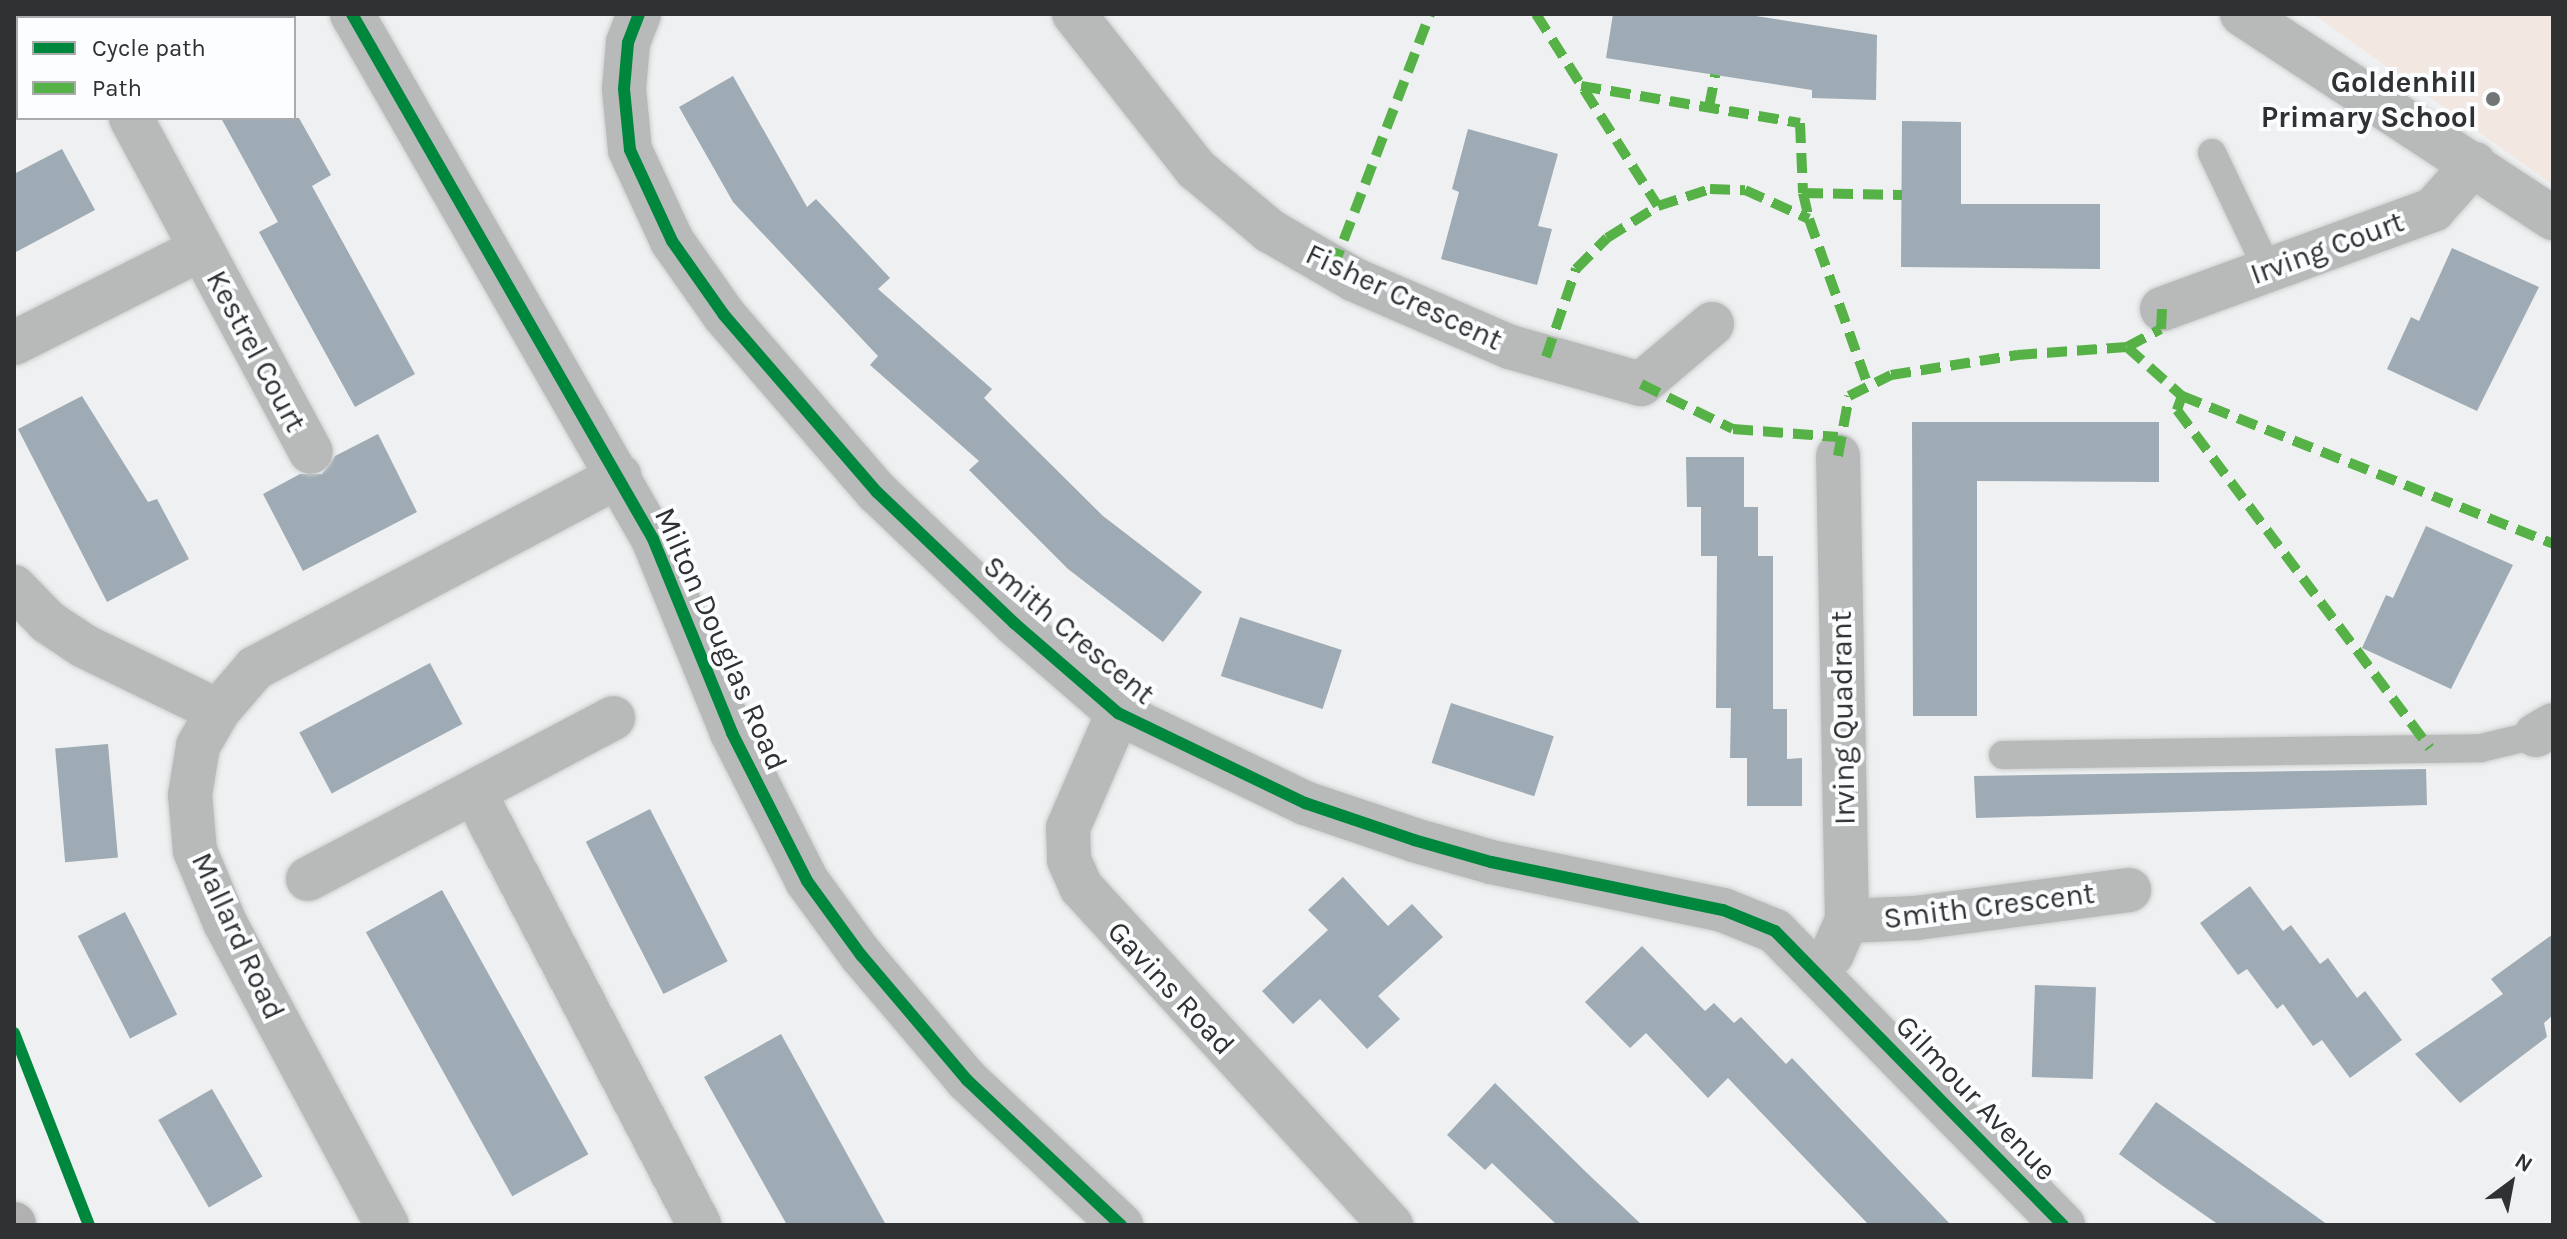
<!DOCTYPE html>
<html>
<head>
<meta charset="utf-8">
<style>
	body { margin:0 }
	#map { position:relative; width:2567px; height:1239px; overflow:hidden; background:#eef0f1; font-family:Karla,sans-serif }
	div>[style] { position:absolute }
	.education>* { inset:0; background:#f3e7e1 }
	.building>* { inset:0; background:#9eabb4; transform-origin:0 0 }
	.path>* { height:5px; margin-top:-2.5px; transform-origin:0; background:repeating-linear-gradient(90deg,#aeafaf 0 6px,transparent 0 12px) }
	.roads { filter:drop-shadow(0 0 2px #cdcece) drop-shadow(0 0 2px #cdcece) }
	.service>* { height:28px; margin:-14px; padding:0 14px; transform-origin:14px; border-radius:14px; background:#b8b9b9 }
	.minor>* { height:44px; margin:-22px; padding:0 22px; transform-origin:22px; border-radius:22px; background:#b8b9b9 }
	.tertiary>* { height:44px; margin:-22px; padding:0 22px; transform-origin:22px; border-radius:22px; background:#b8b9b9 }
	.primary>* { height:44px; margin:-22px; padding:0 22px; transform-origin:22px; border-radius:22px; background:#b2b1b1 }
	.quiet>* { height:10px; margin-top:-5px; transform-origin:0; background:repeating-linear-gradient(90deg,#56b246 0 20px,transparent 0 30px) }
	.cycleway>* { height:12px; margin:-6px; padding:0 6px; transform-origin:6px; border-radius:6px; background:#00873e }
	.dots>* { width:22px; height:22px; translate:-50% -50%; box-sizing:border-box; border:4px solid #fbfdff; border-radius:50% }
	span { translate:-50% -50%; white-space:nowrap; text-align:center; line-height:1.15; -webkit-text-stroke:8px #fbfdff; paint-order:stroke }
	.poi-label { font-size:30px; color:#303132; font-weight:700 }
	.right { translate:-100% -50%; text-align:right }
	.street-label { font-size:30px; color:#303132 }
	.frame { position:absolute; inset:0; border:16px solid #303132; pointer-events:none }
	.legend { position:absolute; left:16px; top:16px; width:280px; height:104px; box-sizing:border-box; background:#fbfdff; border:2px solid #aaabad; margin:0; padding:10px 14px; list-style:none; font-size:24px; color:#303132 }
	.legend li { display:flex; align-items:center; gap:16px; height:40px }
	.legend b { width:40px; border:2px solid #aaabad }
	.north { position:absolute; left:2471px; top:1143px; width:80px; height:80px; -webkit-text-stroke:6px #fbfdff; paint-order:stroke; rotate:32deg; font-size:22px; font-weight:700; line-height:32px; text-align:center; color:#303132 }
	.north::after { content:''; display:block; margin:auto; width:28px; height:36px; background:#303132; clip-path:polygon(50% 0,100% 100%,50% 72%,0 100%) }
</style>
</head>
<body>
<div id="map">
	<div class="education">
		<div style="clip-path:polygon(2313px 14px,2553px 14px,2553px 185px)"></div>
	</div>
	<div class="building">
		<div style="clip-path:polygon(1613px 14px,1743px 14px,1877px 35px,1876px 100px,1812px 98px,1812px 90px,1606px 58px)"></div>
		<div style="clip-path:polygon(733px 76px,807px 207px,816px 199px,890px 278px,878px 289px,992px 389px,984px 398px,1103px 516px,1202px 592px,1163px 642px,1068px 569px,969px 470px,979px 461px,870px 365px,878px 356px,733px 202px,679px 107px)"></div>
		<div style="clip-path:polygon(221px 118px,299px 118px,331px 175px,312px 186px,415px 374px,355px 407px,259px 232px,278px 222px)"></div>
		<div style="clip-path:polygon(1902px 121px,1961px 122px,1961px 204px,2100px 204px,2100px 269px,1901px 267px)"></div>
		<div style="clip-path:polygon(1468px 129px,1558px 154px,1538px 226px,1552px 229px,1537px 285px,1441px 259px,1459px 192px,1452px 189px)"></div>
		<div style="clip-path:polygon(62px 149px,95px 210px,14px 253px,14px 174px)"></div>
		<div style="clip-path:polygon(2452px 248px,2539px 287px,2477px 411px,2387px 369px,2411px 317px,2419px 321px)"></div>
		<div style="clip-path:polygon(82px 396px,148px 502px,157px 499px,189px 559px,107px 602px,18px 429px)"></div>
		<div style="clip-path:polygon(1912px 422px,2159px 422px,2159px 482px,1977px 481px,1977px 716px,1913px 716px)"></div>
		<div style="clip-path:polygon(378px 434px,417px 512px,303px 571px,263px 494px,300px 474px,322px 474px,335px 456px)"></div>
		<div style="clip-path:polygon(1686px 457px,1744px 457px,1744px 507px,1758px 507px,1758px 556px,1773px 556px,1773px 709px,1787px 709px,1787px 759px,1802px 758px,1802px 806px,1747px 806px,1747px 758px,1730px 758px,1731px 708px,1716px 708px,1717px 556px,1701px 556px,1701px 507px,1687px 507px)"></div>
		<div style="clip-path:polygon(2426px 526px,2513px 565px,2451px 689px,2362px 648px,2386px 595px,2393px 598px)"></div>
		<div style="left:1240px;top:617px;width:107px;height:62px;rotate:18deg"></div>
		<div style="left:430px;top:663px;width:69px;height:148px;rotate:62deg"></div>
		<div style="left:1451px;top:703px;width:108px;height:63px;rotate:18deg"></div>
		<div style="left:108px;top:744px;width:114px;height:53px;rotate:85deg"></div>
		<div style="clip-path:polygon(2426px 769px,2427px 805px,1976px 818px,1974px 776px)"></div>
		<div style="left:650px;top:809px;width:171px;height:72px;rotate:63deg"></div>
		<div style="clip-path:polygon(1343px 877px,1388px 926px,1412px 904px,1443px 937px,1378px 996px,1400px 1019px,1367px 1049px,1320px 999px,1293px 1024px,1262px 991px,1328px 930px,1308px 910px)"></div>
		<div style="clip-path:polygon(2250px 886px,2283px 931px,2291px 925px,2320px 964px,2328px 958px,2357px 998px,2365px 991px,2402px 1040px,2350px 1078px,2322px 1040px,2313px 1046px,2283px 1004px,2277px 1009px,2247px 969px,2238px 975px,2200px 923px)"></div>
		<div style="left:442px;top:890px;width:302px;height:87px;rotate:61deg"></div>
		<div style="left:125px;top:912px;width:115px;height:53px;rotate:63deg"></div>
		<div style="clip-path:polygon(2553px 934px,2553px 1015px,2544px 1023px,2547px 1037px,2460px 1103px,2415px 1054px,2503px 994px,2491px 979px)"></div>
		<div style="clip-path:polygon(1642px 946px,1705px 1011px,1714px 1003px,1734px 1023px,1741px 1017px,1786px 1064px,1792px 1058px,1951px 1225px,1869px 1225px,1728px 1078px,1708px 1098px,1646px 1033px,1630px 1048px,1585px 1002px)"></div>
		<div style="left:2035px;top:985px;width:61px;height:92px;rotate:2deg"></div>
		<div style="clip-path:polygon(781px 1034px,886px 1225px,787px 1225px,704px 1077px)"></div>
		<div style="clip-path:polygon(1495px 1083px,1587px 1173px,1642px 1225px,1557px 1225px,1492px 1163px,1485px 1170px,1447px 1135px)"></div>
		<div style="left:212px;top:1089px;width:101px;height:62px;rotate:60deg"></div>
		<div style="clip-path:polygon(2156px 1102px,2243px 1164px,2328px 1225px,2219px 1225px,2160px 1184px,2119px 1154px)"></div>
	</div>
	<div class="path">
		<div style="left:113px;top:18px;width:8px;rotate:-30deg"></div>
		<div style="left:14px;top:78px;width:5px;rotate:-37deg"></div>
	</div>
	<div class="roads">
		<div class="service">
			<div style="left:2212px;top:153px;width:127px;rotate:64.4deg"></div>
			<div style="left:2003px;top:755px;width:478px;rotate:-0.8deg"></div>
			<div style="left:2481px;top:748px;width:57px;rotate:-13.3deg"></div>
		</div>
		<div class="minor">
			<div style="left:639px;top:14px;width:31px;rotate:111deg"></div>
			<div style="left:628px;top:43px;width:46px;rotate:95deg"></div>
			<div style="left:624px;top:89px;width:61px;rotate:84.4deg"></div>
			<div style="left:630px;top:150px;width:100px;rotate:65.2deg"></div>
			<div style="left:672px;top:241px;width:90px;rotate:54.9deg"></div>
			<div style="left:724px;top:315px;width:234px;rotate:49.2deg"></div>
			<div style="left:877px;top:492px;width:190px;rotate:43.7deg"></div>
			<div style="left:1014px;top:623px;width:138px;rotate:40.9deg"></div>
			<div style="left:1118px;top:713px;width:208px;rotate:25.7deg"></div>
			<div style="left:1305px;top:803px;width:115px;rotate:18.7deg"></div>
			<div style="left:1414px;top:840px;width:80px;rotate:15.9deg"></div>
			<div style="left:1491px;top:862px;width:237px;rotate:11.7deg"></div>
			<div style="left:1723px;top:910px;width:56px;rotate:22deg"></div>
			<div style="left:1775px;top:931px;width:412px;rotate:45.6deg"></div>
			<div style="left:1074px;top:14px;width:197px;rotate:51.8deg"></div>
			<div style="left:1196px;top:169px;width:97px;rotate:40deg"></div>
			<div style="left:1270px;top:231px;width:98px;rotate:30deg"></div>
			<div style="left:1355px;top:280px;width:169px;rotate:23.4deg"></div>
			<div style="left:1510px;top:347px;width:136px;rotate:15.8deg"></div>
			<div style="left:1641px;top:384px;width:93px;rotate:-40.2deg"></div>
			<div style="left:2242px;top:14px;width:372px;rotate:33.3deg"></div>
			<div style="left:131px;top:118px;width:379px;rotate:61.7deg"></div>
			<div style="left:2162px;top:309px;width:289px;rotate:-20.1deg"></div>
			<div style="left:2433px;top:210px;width:62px;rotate:-48.3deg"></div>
			<div style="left:14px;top:343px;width:209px;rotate:-26.7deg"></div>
			<div style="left:14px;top:587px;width:49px;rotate:45.8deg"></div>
			<div style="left:48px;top:622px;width:43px;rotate:33.7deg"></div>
			<div style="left:84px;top:646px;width:149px;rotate:25.9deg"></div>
			<div style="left:1118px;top:713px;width:125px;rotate:113.5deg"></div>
			<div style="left:1068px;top:828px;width:32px;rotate:88deg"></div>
			<div style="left:1069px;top:860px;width:30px;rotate:66deg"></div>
			<div style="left:1081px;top:887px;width:459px;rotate:47.5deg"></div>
			<div style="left:2536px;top:735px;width:20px;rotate:-30deg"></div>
			<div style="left:474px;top:792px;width:488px;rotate:62.5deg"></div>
			<div style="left:308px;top:879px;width:345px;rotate:-27.8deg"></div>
			<div style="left:1847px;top:921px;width:69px;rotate:-2.5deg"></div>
			<div style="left:1916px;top:918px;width:215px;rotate:-7.5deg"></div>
			<div style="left:1816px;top:969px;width:22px;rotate:-43deg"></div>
			<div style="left:1832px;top:954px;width:36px;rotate:-66deg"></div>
			<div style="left:1847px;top:921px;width:465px;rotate:-91.1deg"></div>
			<div style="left:387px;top:1225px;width:343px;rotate:-118.2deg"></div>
			<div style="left:225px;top:923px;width:78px;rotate:-112.6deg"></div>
			<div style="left:195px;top:851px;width:56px;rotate:-95.1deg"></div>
			<div style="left:190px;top:795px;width:50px;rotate:-80.7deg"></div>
			<div style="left:198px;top:746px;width:40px;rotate:-60.3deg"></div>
			<div style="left:218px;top:711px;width:57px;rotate:-49.3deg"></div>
			<div style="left:255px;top:668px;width:412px;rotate:-27.8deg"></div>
		</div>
		<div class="tertiary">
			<div style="left:352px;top:14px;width:605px;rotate:60.17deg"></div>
			<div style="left:653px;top:539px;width:209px;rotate:67.8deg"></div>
			<div style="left:732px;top:733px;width:166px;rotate:63.1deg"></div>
			<div style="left:807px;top:881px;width:92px;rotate:53.9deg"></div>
			<div style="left:861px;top:955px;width:164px;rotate:49.7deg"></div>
			<div style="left:967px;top:1080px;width:212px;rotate:43.3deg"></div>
		</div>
		<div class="primary">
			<div style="left:14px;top:1224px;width:1px;rotate:90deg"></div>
		</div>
	</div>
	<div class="quiet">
		<div style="left:1536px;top:14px;width:227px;rotate:57.6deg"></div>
		<div style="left:1581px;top:86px;width:222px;rotate:9.6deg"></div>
		<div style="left:1800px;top:123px;width:70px;rotate:87.5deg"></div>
		<div style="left:1803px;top:193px;width:27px;rotate:77deg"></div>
		<div style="left:1809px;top:219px;width:177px;rotate:70.5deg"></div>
		<div style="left:1709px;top:107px;width:33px;rotate:-79deg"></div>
		<div style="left:1803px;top:193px;width:99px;rotate:1.2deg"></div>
		<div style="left:1333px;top:268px;width:272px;rotate:-69.1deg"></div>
		<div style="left:2127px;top:347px;width:74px;rotate:41.7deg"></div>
		<div style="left:2182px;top:396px;width:399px;rotate:21.7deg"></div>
		<div style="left:1546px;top:357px;width:93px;rotate:-71.2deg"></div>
		<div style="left:1576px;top:269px;width:44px;rotate:-45deg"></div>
		<div style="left:1607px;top:238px;width:60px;rotate:-32.1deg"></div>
		<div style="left:1658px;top:206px;width:55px;rotate:-18.1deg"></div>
		<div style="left:1710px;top:189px;width:35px;rotate:2deg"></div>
		<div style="left:1745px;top:190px;width:70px;rotate:24.4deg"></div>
		<div style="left:1641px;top:384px;width:102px;rotate:26.1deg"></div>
		<div style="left:1733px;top:429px;width:105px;rotate:4.4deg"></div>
		<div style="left:2182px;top:396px;width:15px;rotate:110deg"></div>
		<div style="left:2177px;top:410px;width:422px;rotate:53.2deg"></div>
		<div style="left:1838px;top:456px;width:61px;rotate:-79.6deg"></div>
		<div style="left:1849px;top:396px;width:47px;rotate:-26.6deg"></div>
		<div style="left:1891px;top:375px;width:128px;rotate:-9deg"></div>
		<div style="left:2017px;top:355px;width:110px;rotate:-4.2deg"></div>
		<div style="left:2127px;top:347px;width:38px;rotate:-28deg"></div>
		<div style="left:2161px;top:329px;width:20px;rotate:-87deg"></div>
	</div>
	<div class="cycleway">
		<div style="left:352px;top:14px;width:605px;rotate:60.17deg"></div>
		<div style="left:653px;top:539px;width:209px;rotate:67.8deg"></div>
		<div style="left:732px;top:733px;width:166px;rotate:63.1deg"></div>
		<div style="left:807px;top:881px;width:92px;rotate:53.9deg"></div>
		<div style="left:861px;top:955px;width:164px;rotate:49.7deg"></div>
		<div style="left:967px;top:1080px;width:212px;rotate:43.3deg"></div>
		<div style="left:639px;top:14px;width:31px;rotate:111deg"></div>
		<div style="left:628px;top:43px;width:46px;rotate:95deg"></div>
		<div style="left:624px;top:89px;width:61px;rotate:84.4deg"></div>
		<div style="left:630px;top:150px;width:100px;rotate:65.2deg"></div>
		<div style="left:672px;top:241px;width:90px;rotate:54.9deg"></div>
		<div style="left:724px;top:315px;width:234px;rotate:49.2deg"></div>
		<div style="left:877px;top:492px;width:190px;rotate:43.7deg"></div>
		<div style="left:1014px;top:623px;width:138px;rotate:40.9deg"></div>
		<div style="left:1118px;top:713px;width:208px;rotate:25.7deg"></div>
		<div style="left:1305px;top:803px;width:115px;rotate:18.7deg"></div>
		<div style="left:1414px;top:840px;width:80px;rotate:15.9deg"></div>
		<div style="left:1491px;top:862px;width:237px;rotate:11.7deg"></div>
		<div style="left:1723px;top:910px;width:56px;rotate:22deg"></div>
		<div style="left:1775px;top:931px;width:412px;rotate:45.6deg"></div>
		<div style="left:14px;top:1033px;width:206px;rotate:68.7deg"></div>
	</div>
	<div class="dots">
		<div style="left:2493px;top:99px;background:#727475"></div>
	</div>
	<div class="poi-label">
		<span class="right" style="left:2477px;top:99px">Goldenhill<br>Primary School</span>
	</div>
	<div class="street-label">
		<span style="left:2327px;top:248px;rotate:-20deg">Irving Court</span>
		<span style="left:1404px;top:297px;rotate:25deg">Fisher Crescent</span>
		<span style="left:256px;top:351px;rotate:62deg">Kestrel Court</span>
		<span style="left:1069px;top:630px;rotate:40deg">Smith Crescent</span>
		<span style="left:721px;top:639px;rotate:66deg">Milton Douglas Road</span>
		<span style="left:1843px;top:718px;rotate:-91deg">Irving Quadrant</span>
		<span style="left:1989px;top:906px;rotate:-7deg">Smith Crescent</span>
		<span style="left:238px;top:936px;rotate:65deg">Mallard Road</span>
		<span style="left:1171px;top:988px;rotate:47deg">Gavins Road</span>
		<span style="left:1976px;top:1098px;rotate:46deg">Gilmour Avenue</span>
	</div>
	<div class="frame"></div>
	<ul class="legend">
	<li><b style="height:10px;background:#00873e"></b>Cycle path</li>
	<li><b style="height:10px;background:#56b246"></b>Path</li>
	</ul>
	<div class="north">N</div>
</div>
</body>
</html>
